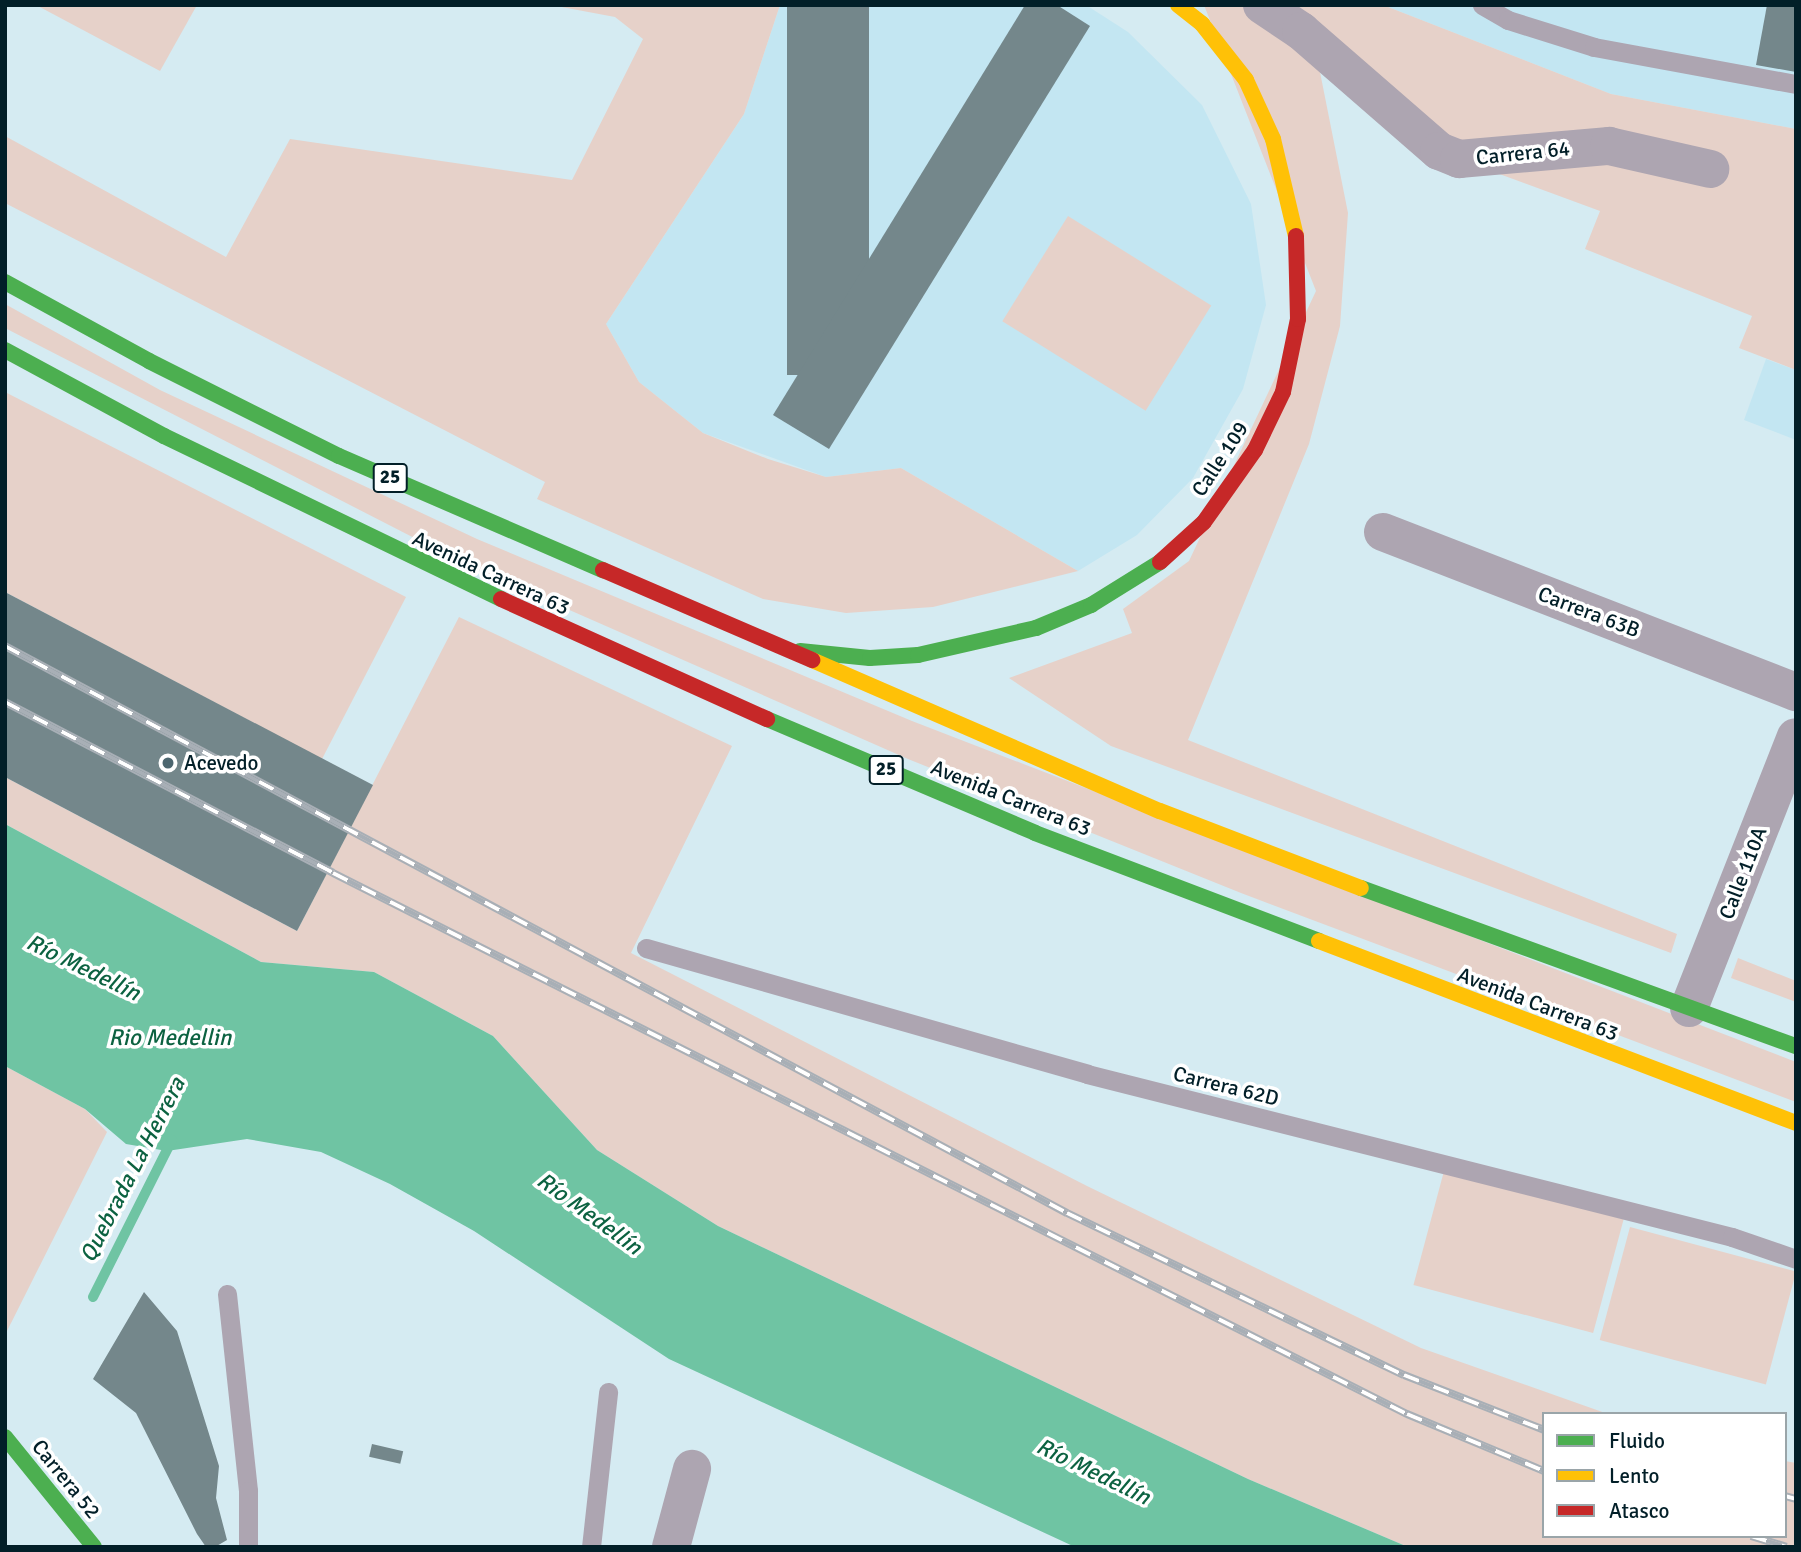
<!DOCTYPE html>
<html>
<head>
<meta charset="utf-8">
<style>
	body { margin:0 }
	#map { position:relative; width:1801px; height:1552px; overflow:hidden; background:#d5ebf2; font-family:Signika,sans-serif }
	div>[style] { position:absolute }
	.built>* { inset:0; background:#c3e6f2 }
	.green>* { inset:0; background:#e6d1c9; transform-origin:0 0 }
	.water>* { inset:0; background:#6fc4a3 }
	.stream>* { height:10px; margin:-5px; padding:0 5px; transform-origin:5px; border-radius:5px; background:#6fc4a3 }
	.building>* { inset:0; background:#74878b; transform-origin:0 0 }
	.lane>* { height:19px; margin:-9.5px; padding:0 9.5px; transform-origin:9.5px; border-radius:9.5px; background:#ada5b1 }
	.street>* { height:38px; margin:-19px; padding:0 19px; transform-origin:19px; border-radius:19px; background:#ada5b1 }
	.fast>* { height:16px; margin:-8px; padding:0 8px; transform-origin:8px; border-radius:8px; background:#4caf50 }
	.slow>* { height:16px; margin:-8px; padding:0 8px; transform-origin:8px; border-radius:8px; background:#ffc107 }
	.jam>* { height:16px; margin:-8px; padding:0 8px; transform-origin:8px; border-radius:8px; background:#c62828 }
	.rail>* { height:8px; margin-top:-4px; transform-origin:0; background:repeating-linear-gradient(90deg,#fff 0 16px,#a8afb6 0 32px); box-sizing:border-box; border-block:2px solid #a8afb6 }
	.dots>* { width:19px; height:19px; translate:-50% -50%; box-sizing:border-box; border:4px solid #fff; border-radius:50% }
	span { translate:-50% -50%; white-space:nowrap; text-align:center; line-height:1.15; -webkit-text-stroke:7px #fff; paint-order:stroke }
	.shield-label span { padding:2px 5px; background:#fff; border:2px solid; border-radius:5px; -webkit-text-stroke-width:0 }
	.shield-label { font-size:19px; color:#021f28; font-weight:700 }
	.street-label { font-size:21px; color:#021f28 }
	.poi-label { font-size:21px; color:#021f28 }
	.left { translate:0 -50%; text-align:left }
	.water-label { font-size:23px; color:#0c6241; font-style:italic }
	.frame { position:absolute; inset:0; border:7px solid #021f28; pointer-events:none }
	.legend { position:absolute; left:1542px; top:1412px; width:245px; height:126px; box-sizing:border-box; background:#fff; border:2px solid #9aa5a9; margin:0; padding:9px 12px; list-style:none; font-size:21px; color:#021f28 }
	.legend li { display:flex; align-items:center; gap:14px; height:35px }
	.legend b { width:35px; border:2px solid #9aa5a9 }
</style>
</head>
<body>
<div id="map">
	<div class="built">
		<div style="clip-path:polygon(780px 5px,1086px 5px,1128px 32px,1202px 105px,1251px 204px,1266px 305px,1243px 389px,1193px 478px,1137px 535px,1078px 571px,901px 468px,826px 477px,703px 433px,639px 382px,606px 324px,744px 114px)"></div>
		<div style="clip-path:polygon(1383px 5px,1796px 5px,1796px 129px,1611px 94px)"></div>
		<div style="clip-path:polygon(1766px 359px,1796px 370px,1796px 440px,1744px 420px)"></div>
	</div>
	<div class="green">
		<div style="clip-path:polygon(36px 5px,197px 5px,160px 71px)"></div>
		<div style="clip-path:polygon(551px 5px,780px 5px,744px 114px,606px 324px,639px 382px,703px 433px,768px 459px,826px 477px,901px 468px,1078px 571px,933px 607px,846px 613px,763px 599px,537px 499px,545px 482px,5px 203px,5px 136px,226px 257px,290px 139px,572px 180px,643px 39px,615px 17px)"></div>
		<div style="clip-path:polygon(1204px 5px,1244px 5px,1320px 72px,1348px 213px,1340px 326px,1309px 444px,1188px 740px,1677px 934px,1671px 953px,1111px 746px,1009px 678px,1132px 633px,1123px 609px,1189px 561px,1316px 291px)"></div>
		<div style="clip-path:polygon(1279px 5px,1383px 5px,1611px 94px,1796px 129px,1796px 370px,1739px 348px,1752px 316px,1585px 249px,1600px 211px,1494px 172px)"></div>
		<div style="left:1068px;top:216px;width:169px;height:124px;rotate:32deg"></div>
		<div style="clip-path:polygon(5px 304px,160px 390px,477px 539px,912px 721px,1796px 1062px,1796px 1102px,1241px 893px,908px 759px,465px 564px,5px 328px)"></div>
		<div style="clip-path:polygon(5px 392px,406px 597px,322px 759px,5px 592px)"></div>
		<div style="clip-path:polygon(459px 617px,732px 746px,631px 953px,1087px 1186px,1421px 1348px,1608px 1414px,1544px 1414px,1544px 1536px,1785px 1536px,1785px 1461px,1796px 1463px,1796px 1547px,1408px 1547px,1248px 1479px,718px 1226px,597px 1150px,493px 1036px,374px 972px,261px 962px,5px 824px,5px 777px,297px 931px)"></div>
		<div style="clip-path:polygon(1738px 958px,1796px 981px,1796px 1002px,1731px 978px)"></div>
		<div style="clip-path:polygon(5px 1066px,85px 1109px,107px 1132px,5px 1335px)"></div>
		<div style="left:1444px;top:1171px;width:186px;height:118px;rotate:15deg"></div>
		<div style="left:1630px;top:1227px;width:172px;height:117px;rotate:15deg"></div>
	</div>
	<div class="water">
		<div style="clip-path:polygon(5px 824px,261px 962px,374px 972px,493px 1036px,597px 1150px,718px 1226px,1248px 1479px,1408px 1547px,1075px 1547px,669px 1359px,474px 1231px,390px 1184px,321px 1152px,247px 1139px,167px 1151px,126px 1144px,85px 1109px,5px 1066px)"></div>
	</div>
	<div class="stream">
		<div style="left:93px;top:1297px;width:176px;rotate:-63.3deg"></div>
	</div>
	<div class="building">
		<div style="left:787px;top:5px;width:82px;height:370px"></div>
		<div style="clip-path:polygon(1025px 5px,1057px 5px,1090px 26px,829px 449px,773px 415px)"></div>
		<div style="clip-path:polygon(1767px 5px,1796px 5px,1796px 72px,1756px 65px)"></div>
		<div style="clip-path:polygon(5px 592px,373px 785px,297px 931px,5px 777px)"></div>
		<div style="clip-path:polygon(144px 1292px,177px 1331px,219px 1466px,216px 1498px,227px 1540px,215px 1547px,206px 1547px,197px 1534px,136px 1413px,93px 1379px)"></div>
		<div style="left:372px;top:1444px;width:32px;height:13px;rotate:13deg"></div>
	</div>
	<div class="lane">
		<div style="left:1482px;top:5px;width:30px;rotate:30deg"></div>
		<div style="left:1508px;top:20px;width:90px;rotate:17.4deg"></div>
		<div style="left:1594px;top:47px;width:205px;rotate:10.4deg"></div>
		<div style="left:646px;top:948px;width:459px;rotate:15.9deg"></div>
		<div style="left:1087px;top:1074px;width:665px;rotate:14.18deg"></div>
		<div style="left:1732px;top:1237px;width:68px;rotate:19deg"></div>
		<div style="left:227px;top:1294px;width:198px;rotate:83.9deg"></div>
		<div style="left:248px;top:1491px;width:56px;rotate:90deg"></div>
		<div style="left:591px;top:1547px;width:156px;rotate:-83.7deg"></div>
	</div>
	<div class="street">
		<div style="left:1262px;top:5px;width:47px;rotate:33.7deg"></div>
		<div style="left:1301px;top:31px;width:183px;rotate:41deg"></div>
		<div style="left:1439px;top:151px;width:22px;rotate:22deg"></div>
		<div style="left:1459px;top:159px;width:151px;rotate:-5deg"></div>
		<div style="left:1609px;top:146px;width:104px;rotate:12.8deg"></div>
		<div style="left:1383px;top:532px;width:443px;rotate:21.2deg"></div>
		<div style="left:1689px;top:1008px;width:291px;rotate:-68.5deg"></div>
		<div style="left:671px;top:1547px;width:81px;rotate:-74.9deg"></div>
	</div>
	<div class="fast">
		<div style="left:5px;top:282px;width:164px;rotate:28.7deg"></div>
		<div style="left:149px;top:361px;width:212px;rotate:26.6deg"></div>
		<div style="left:339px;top:456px;width:288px;rotate:23.4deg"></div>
		<div style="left:5px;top:350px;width:181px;rotate:28.4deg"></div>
		<div style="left:164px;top:436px;width:374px;rotate:25.8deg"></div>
		<div style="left:800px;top:651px;width:70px;rotate:5.7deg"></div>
		<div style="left:870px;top:658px;width:48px;rotate:-3.6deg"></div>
		<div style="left:918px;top:655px;width:121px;rotate:-12.9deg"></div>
		<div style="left:1036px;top:628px;width:60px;rotate:-22.7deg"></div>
		<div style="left:1091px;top:605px;width:81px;rotate:-31.9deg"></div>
		<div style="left:767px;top:719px;width:291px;rotate:23deg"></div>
		<div style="left:1035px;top:833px;width:304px;rotate:20.8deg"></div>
		<div style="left:1361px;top:888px;width:463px;rotate:20deg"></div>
		<div style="left:5px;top:1437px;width:141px;rotate:51deg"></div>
	</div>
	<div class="slow">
		<div style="left:1178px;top:5px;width:31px;rotate:38deg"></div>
		<div style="left:1202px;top:24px;width:71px;rotate:51.8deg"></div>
		<div style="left:1246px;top:80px;width:65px;rotate:65.4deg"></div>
		<div style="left:1273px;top:139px;width:100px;rotate:76.7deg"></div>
		<div style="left:812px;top:660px;width:379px;rotate:23.5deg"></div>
		<div style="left:1160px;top:811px;width:215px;rotate:21deg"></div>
		<div style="left:1319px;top:941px;width:511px;rotate:20.88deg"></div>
	</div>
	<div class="jam">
		<div style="left:1160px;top:562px;width:59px;rotate:-42.3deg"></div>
		<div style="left:1204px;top:522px;width:88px;rotate:-54.7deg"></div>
		<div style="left:1255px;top:450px;width:64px;rotate:-64.2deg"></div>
		<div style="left:1283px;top:392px;width:75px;rotate:-78.4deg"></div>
		<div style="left:1298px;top:319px;width:83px;rotate:-91.4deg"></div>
		<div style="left:603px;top:570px;width:228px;rotate:23.3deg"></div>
		<div style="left:501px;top:599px;width:292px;rotate:24.3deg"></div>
	</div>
	<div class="rail">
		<div style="left:5px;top:646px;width:1204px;rotate:28.1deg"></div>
		<div style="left:1067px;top:1213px;width:374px;rotate:25.7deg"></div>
		<div style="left:1404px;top:1375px;width:150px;rotate:21.4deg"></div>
		<div style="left:5px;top:702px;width:370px;rotate:27.5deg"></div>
		<div style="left:333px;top:873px;width:1203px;rotate:26.74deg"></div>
		<div style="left:1407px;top:1414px;width:148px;rotate:22.6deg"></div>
		<div style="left:1785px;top:1496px;width:11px;rotate:15deg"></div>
		<div style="left:1751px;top:1536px;width:37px;rotate:17deg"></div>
	</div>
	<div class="dots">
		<div style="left:168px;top:763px;background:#4c666f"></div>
	</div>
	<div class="shield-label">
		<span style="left:390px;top:478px">25</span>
		<span style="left:886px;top:770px">25</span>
	</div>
	<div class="street-label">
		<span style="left:1523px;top:153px;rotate:-6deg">Carrera 64</span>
		<span style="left:1220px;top:459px;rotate:-57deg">Calle 109</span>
		<span style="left:491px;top:573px;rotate:25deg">Avenida Carrera 63</span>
		<span style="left:1589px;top:612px;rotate:21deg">Carrera 63B</span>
		<span style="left:1011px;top:798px;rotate:22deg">Avenida Carrera 63</span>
		<span style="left:1743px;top:873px;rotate:-69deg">Calle 110A</span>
		<span style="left:1538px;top:1004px;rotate:21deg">Avenida Carrera 63</span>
		<span style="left:1226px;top:1086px;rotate:14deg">Carrera 62D</span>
		<span style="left:66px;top:1479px;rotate:51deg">Carrera 52</span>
	</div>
	<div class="poi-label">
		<span class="left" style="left:184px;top:763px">Acevedo</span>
	</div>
	<div class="water-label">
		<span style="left:83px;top:968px;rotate:26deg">Río Medellín</span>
		<span style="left:170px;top:1038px">Rio Medellin</span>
		<span style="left:133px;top:1170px;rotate:-63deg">Quebrada La Herrera</span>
		<span style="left:589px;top:1214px;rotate:36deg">Río Medellín</span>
		<span style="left:1093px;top:1472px;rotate:26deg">Río Medellín</span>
	</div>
	<div class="frame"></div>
	<ul class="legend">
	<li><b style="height:9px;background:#4caf50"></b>Fluido</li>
	<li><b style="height:9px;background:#ffc107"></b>Lento</li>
	<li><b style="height:9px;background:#c62828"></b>Atasco</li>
	</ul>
</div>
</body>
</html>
